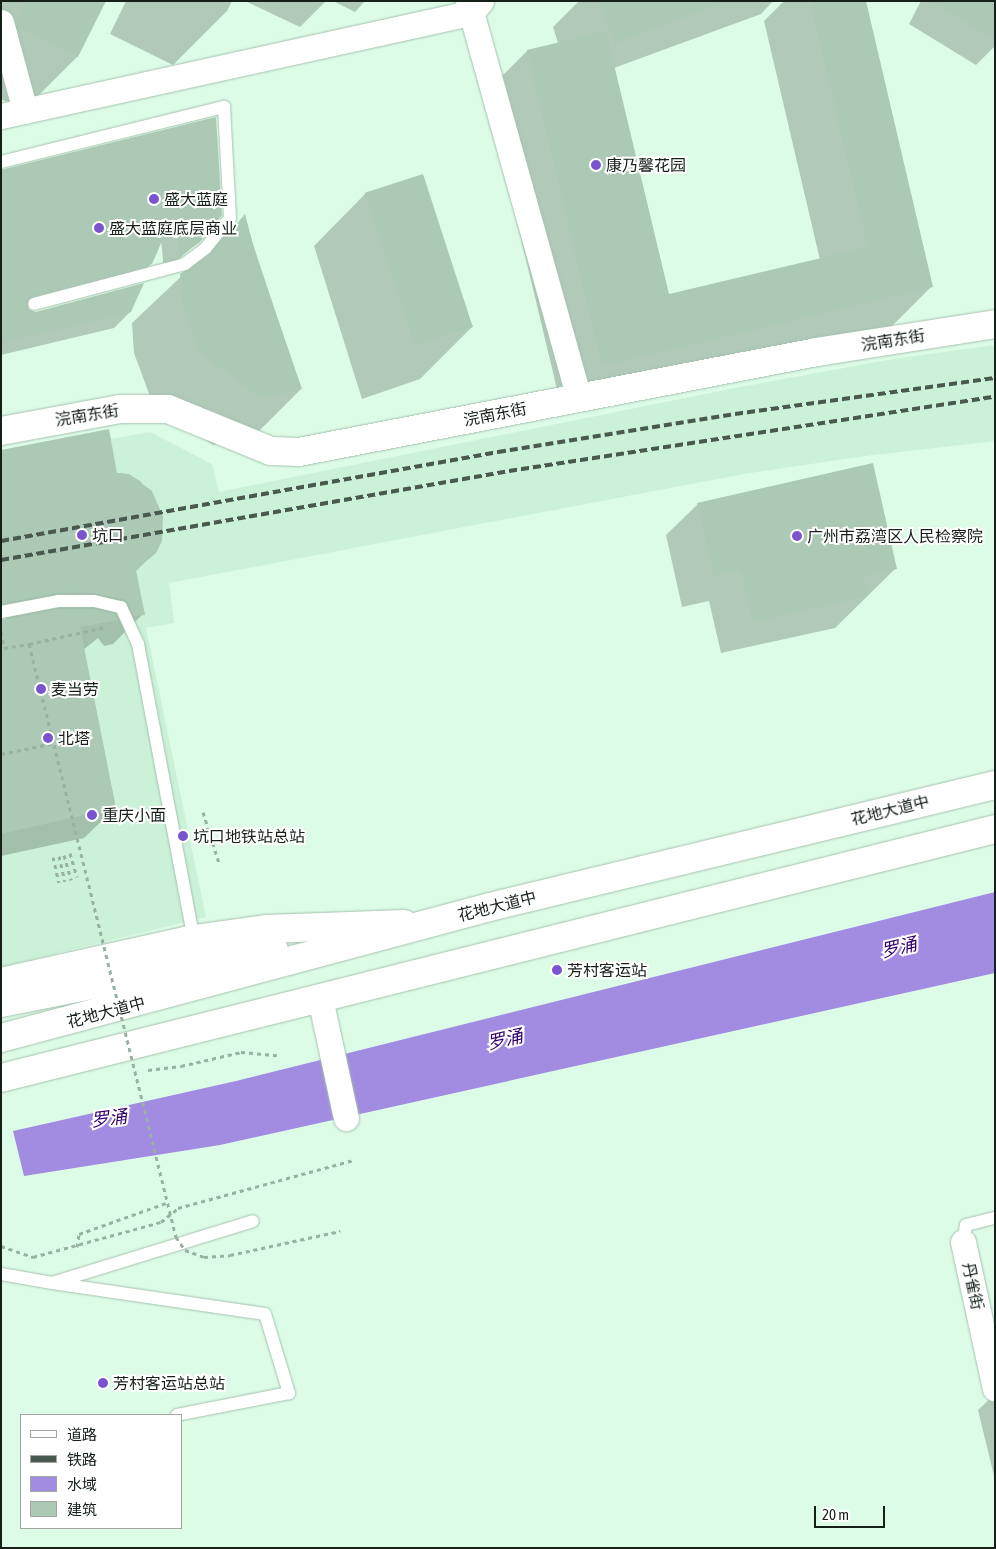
<!DOCTYPE html>
<html>
<head>
<meta charset="utf-8">
<style>
	body { margin:0 }
	#map { position:relative; width:996px; height:1549px; overflow:hidden; background:#ddfce8; font-family:"Asap Condensed","Noto Sans SC",sans-serif }
	div>[style] { position:absolute }
	.built>* { inset:0; background:#cbf1d8 }
	.water>* { inset:0; background:#a18ce2 }
	.shadow>* { inset:0; background:#0003 }
	.building>* { inset:0; background:#abc9b5; transform-origin:0 0 }
	.path>* { height:3px; margin-top:-1.5px; transform-origin:0; background:repeating-linear-gradient(90deg,#99b1a1 0 4px,transparent 0 8px) }
	.roads { filter:drop-shadow(0 0 1px #a4c2ae) drop-shadow(0 0 1px #a4c2ae) }
	.lane>* { height:12px; margin:-6px; padding:0 6px; transform-origin:6px; border-radius:6px; background:#fff }
	.street>* { height:25px; margin:-12.5px; padding:0 12.5px; transform-origin:12.5px; border-radius:12.5px; background:#fff }
	.secondary>* { height:28px; margin:-14px; padding:0 14px; transform-origin:14px; border-radius:14px; background:#fff }
	.primary>* { height:28px; margin:-14px; padding:0 14px; transform-origin:14px; border-radius:14px; background:#fff }
	.rail>* { height:4px; margin-top:-2px; transform-origin:0; background:repeating-linear-gradient(90deg,#49594f 0 8px,transparent 0 12px) }
	.path-bridge>* { height:3px; margin-top:-1.5px; transform-origin:0; background:repeating-linear-gradient(90deg,#99b1a1 0 4px,transparent 0 8px) }
	.dots>* { width:14px; height:14px; translate:-50% -50%; box-sizing:border-box; border:2px solid #fff; border-radius:50% }
	span { translate:-50% -50%; white-space:nowrap; text-align:center; line-height:1.15; -webkit-text-stroke:4px #fff; paint-order:stroke }
	.poi-label { font-size:16px; color:#152019 }
	.left { translate:0 -50%; text-align:left }
	.street-label { font-size:16px; color:#152019 }
	.water-label { font-size:18px; color:#33016d; font-style:italic }
	.frame { position:absolute; inset:0; border:2px solid #152019; pointer-events:none }
	.legend { position:absolute; left:20px; top:1414px; width:162px; height:115px; box-sizing:border-box; background:#fff; border:1px solid #a1a6a3; margin:0; padding:6px 9px; list-style:none; font-size:15px; color:#152019 }
	.legend li { display:flex; align-items:center; gap:10px; height:25px }
	.legend b { width:25px; border:1px solid #a1a6a3 }
	.scale { position:absolute; left:814px; top:1506px; width:71px; height:22px; box-sizing:border-box; border:2px solid #152019; border-top:0; padding-left:6px; font-size:15px; line-height:18px; white-space:nowrap; color:#152019; -webkit-text-stroke:4px #fff; paint-order:stroke }
</style>
</head>
<body>
<div id="map">
	<div class="built">
		<div style="clip-path:polygon(995px 345px,995px 441px,865px 456px,744px 474px,169px 583px,174px 623px,146px 628px,206px 917px,1px 967px,1px 591px,117px 473px,110px 439px,150px 432px,212px 464px,219px 492px,735px 388px,893px 359px)"></div>
	</div>
	<div class="water">
		<div style="clip-path:polygon(995px 892px,995px 973px,220px 1145px,24px 1176px,13px 1131px,236px 1081px)"></div>
	</div>
	<div class="shadow">
		<div style="clip-path:polygon(1px 1px,104px 1px,77px 57px,24px 110px,1px 99px)"></div>
		<div style="clip-path:polygon(126px 1px,232px 1px,227px 11px,173px 65px,110px 34px)"></div>
		<div style="clip-path:polygon(245px 1px,326px 1px,300px 27px)"></div>
		<div style="clip-path:polygon(333px 1px,365px 1px,355px 12px)"></div>
		<div style="clip-path:polygon(579px 1px,773px 1px,761px 14px,614px 68px,668px 296px,820px 260px,764px 21px,784px 1px,865px 1px,931px 287px,890px 328px,561px 406px,486px 92px,527px 51px,558px 43px,553px 27px)"></div>
		<div style="clip-path:polygon(921px 1px,995px 1px,995px 46px,976px 65px,909px 24px)"></div>
		<div style="clip-path:polygon(215px 119px,199px 241px,164px 272px,161px 239px,151px 264px,134px 280px,27px 308px,36px 313px,130px 312px,114px 328px,1px 355px,1px 170px)"></div>
		<div style="clip-path:polygon(366px 193px,473px 326px,420px 379px,362px 399px,314px 246px)"></div>
		<div style="clip-path:polygon(244px 217px,301px 389px,253px 437px,213px 445px,152px 402px,134px 353px,132px 323px)"></div>
		<div style="clip-path:polygon(1px 451px,129px 475px,140px 481px,158px 505px,162px 517px,155px 552px,135px 572px,143px 614px,113px 644px,104px 646px,98px 638px,83px 650px,115px 808px,84px 838px,1px 856px,1px 631px,8px 626px,6px 618px,1px 619px)"></div>
		<div style="clip-path:polygon(698px 504px,896px 568px,835px 628px,721px 653px,709px 601px,682px 607px,666px 535px)"></div>
		<div style="clip-path:polygon(995px 1394px,995px 1480px,978px 1410px)"></div>
	</div>
	<div class="building">
		<div style="clip-path:polygon(25px 1px,106px 1px,78px 57px,17px 27px,16px 21px)"></div>
		<div style="clip-path:polygon(599px 1px,720px 1px,721px 3px,615px 43px)"></div>
		<div style="clip-path:polygon(810px 1px,866px 1px,933px 287px,602px 366px,527px 50px,606px 31px,669px 294px,868px 247px)"></div>
		<div style="clip-path:polygon(931px 1px,995px 1px,995px 41px)"></div>
		<div style="clip-path:polygon(216px 117px,222px 215px,200px 242px,179px 257px,176px 209px,152px 264px,32px 296px,26px 302px,29px 310px,36px 312px,144px 283px,131px 312px,1px 343px,1px 170px)"></div>
		<div style="left:423px;top:174px;width:161px;height:61px;rotate:72deg"></div>
		<div style="clip-path:polygon(245px 214px,256px 256px,302px 389px,262px 398px,200px 353px,182px 304px,180px 274px,211px 254px)"></div>
		<div style="clip-path:polygon(109px 429px,117px 473px,129px 474px,152px 491px,163px 517px,162px 541px,156px 553px,136px 570px,145px 615px,134px 616px,126px 600px,94px 593px,57px 593px,1px 604px,1px 450px)"></div>
		<div style="clip-path:polygon(873px 463px,897px 569px,863px 576px,868px 596px,753px 622px,741px 570px,714px 576px,697px 503px)"></div>
		<div style="clip-path:polygon(59px 609px,93px 609px,115px 614px,118px 620px,80px 627px,116px 808px,1px 834px,1px 620px)"></div>
	</div>
	<div class="path">
		<div style="left:1px;top:632px;width:16px;rotate:79deg"></div>
		<div style="left:29px;top:644px;width:78px;rotate:-12.6deg"></div>
		<div style="left:1px;top:754px;width:55px;rotate:-11.5deg"></div>
		<div style="left:203px;top:812px;width:53px;rotate:72.6deg"></div>
		<div style="left:70px;top:853px;width:25px;rotate:74deg"></div>
		<div style="left:64px;top:855px;width:26px;rotate:74deg"></div>
		<div style="left:59px;top:856px;width:26px;rotate:77deg"></div>
		<div style="left:53px;top:857px;width:26px;rotate:77deg"></div>
		<div style="left:148px;top:1070px;width:33px;rotate:-7deg"></div>
		<div style="left:181px;top:1066px;width:62px;rotate:-13.1deg"></div>
		<div style="left:241px;top:1052px;width:36px;rotate:5deg"></div>
		<div style="left:1px;top:1246px;width:34px;rotate:19deg"></div>
		<div style="left:33px;top:1257px;width:133px;rotate:-15.3deg"></div>
		<div style="left:161px;top:1222px;width:22px;rotate:-39deg"></div>
		<div style="left:178px;top:1208px;width:182px;rotate:-15.3deg"></div>
		<div style="left:77px;top:1247px;width:13px;rotate:-81deg"></div>
		<div style="left:79px;top:1234px;width:92px;rotate:-19.6deg"></div>
	</div>
	<div class="roads">
		<div class="lane">
			<div style="left:1px;top:162px;width:230px;rotate:-13.9deg"></div>
			<div style="left:224px;top:107px;width:111px;rotate:86.9deg"></div>
			<div style="left:230px;top:218px;width:38px;rotate:129deg"></div>
			<div style="left:206px;top:248px;width:26px;rotate:143deg"></div>
			<div style="left:185px;top:264px;width:156px;rotate:165.2deg"></div>
			<div style="left:1px;top:612px;width:58px;rotate:-10.9deg"></div>
			<div style="left:58px;top:601px;width:36px"></div>
			<div style="left:94px;top:601px;width:28px;rotate:13deg"></div>
			<div style="left:121px;top:607px;width:41px;rotate:65.3deg"></div>
			<div style="left:138px;top:644px;width:300px;rotate:79.3deg"></div>
			<div style="left:963px;top:1242px;width:17px;rotate:-80deg"></div>
			<div style="left:966px;top:1225px;width:30px;rotate:-14deg"></div>
			<div style="left:1px;top:1274px;width:52px;rotate:10deg"></div>
			<div style="left:52px;top:1283px;width:210px;rotate:-17.1deg"></div>
			<div style="left:52px;top:1283px;width:215px;rotate:8.3deg"></div>
			<div style="left:265px;top:1314px;width:83px;rotate:73.1deg"></div>
			<div style="left:289px;top:1393px;width:114px;rotate:168.9deg"></div>
		</div>
		<div class="street">
			<div style="left:468px;top:1px;width:412px;rotate:74.4deg"></div>
			<div style="left:1px;top:22px;width:92px;rotate:74.9deg"></div>
			<div style="left:1px;top:116px;width:481px;rotate:-12.4deg"></div>
			<div style="left:471px;top:13px;width:16px;rotate:-50deg"></div>
			<div style="left:320px;top:998px;width:123px;rotate:77.8deg"></div>
			<div style="left:963px;top:1242px;width:150px;rotate:77.7deg"></div>
		</div>
		<div class="secondary">
			<div style="left:1px;top:431px;width:121px;rotate:-10.5deg"></div>
			<div style="left:120px;top:409px;width:48px"></div>
			<div style="left:168px;top:409px;width:111px;rotate:22.2deg"></div>
			<div style="left:271px;top:451px;width:28px;rotate:2deg"></div>
			<div style="left:299px;top:452px;width:528px;rotate:-10.93deg"></div>
			<div style="left:817px;top:352px;width:180px;rotate:-8.9deg"></div>
			<div style="left:1px;top:982px;width:198px;rotate:-12.6deg"></div>
			<div style="left:194px;top:939px;width:74px;rotate:-7.8deg"></div>
			<div style="left:267px;top:929px;width:137px;rotate:-2.1deg"></div>
		</div>
		<div class="primary">
			<div style="left:1px;top:1003px;width:278px;rotate:-11.2deg"></div>
			<div style="left:1px;top:1038px;width:506px;rotate:-15deg"></div>
			<div style="left:490px;top:907px;width:520px;rotate:-13.58deg"></div>
			<div style="left:1px;top:1078px;width:1025px;rotate:-14.06deg"></div>
		</div>
	</div>
	<div class="rail">
		<div style="left:1px;top:541px;width:505px;rotate:-10.15deg"></div>
		<div style="left:498px;top:452px;width:240px;rotate:-9.1deg"></div>
		<div style="left:735px;top:414px;width:262px;rotate:-7.9deg"></div>
		<div style="left:1px;top:560px;width:516px;rotate:-9.94deg"></div>
		<div style="left:509px;top:471px;width:492px;rotate:-8.7deg"></div>
	</div>
	<div class="path-bridge">
		<div style="left:4px;top:648px;width:25px;rotate:-9deg"></div>
		<div style="left:29px;top:644px;width:611px;rotate:76.08deg"></div>
		<div style="left:176px;top:1237px;width:16px;rotate:55deg"></div>
		<div style="left:185px;top:1250px;width:20px;rotate:20deg"></div>
		<div style="left:204px;top:1257px;width:26px;rotate:-4deg"></div>
		<div style="left:230px;top:1255px;width:113px;rotate:-12.3deg"></div>
	</div>
	<div class="dots">
		<div style="left:596px;top:165px;background:#7a54ce"></div>
		<div style="left:154px;top:199px;background:#7a54ce"></div>
		<div style="left:99px;top:228px;background:#7a54ce"></div>
		<div style="left:82px;top:535px;background:#7a54ce"></div>
		<div style="left:797px;top:536px;background:#7a54ce"></div>
		<div style="left:41px;top:689px;background:#7a54ce"></div>
		<div style="left:48px;top:738px;background:#7a54ce"></div>
		<div style="left:92px;top:815px;background:#7a54ce"></div>
		<div style="left:183px;top:836px;background:#7a54ce"></div>
		<div style="left:557px;top:970px;background:#7a54ce"></div>
		<div style="left:103px;top:1383px;background:#7a54ce"></div>
	</div>
	<div class="poi-label">
		<span class="left" style="left:606px;top:165px">康乃馨花园</span>
		<span class="left" style="left:164px;top:199px">盛大蓝庭</span>
		<span class="left" style="left:109px;top:228px">盛大蓝庭底层商业</span>
		<span class="left" style="left:92px;top:535px">坑口</span>
		<span class="left" style="left:807px;top:536px">广州市荔湾区人民检察院</span>
		<span class="left" style="left:51px;top:689px">麦当劳</span>
		<span class="left" style="left:58px;top:738px">北塔</span>
		<span class="left" style="left:102px;top:815px">重庆小面</span>
		<span class="left" style="left:193px;top:836px">坑口地铁站总站</span>
		<span class="left" style="left:567px;top:970px">芳村客运站</span>
		<span class="left" style="left:113px;top:1383px">芳村客运站总站</span>
	</div>
	<div class="street-label">
		<span style="left:893px;top:340px;rotate:-9deg">浣南东街</span>
		<span style="left:495px;top:414px;rotate:-11deg">浣南东街</span>
		<span style="left:87px;top:415px;rotate:-9deg">浣南东街</span>
		<span style="left:890px;top:810px;rotate:-14deg">花地大道中</span>
		<span style="left:497px;top:906px;rotate:-14deg">花地大道中</span>
		<span style="left:106px;top:1012px;rotate:-15deg">花地大道中</span>
		<span style="left:973px;top:1286px;rotate:78deg">丹雀街</span>
	</div>
	<div class="water-label">
		<span style="left:899px;top:948px;rotate:-13deg">罗涌</span>
		<span style="left:505px;top:1040px;rotate:-13deg">罗涌</span>
		<span style="left:109px;top:1119px;rotate:-7deg">罗涌</span>
	</div>
	<div class="frame"></div>
	<ul class="legend">
	<li><b style="height:6px;background:#fff"></b>道路</li>
	<li><b style="height:6px;background:#49594f"></b>铁路</li>
	<li><b style="height:14px;background:#a18ce2"></b>水域</li>
	<li><b style="height:14px;background:#abc9b5"></b>建筑</li>
	</ul>
	<div class="scale">20 m</div>
</div>
</body>
</html>
